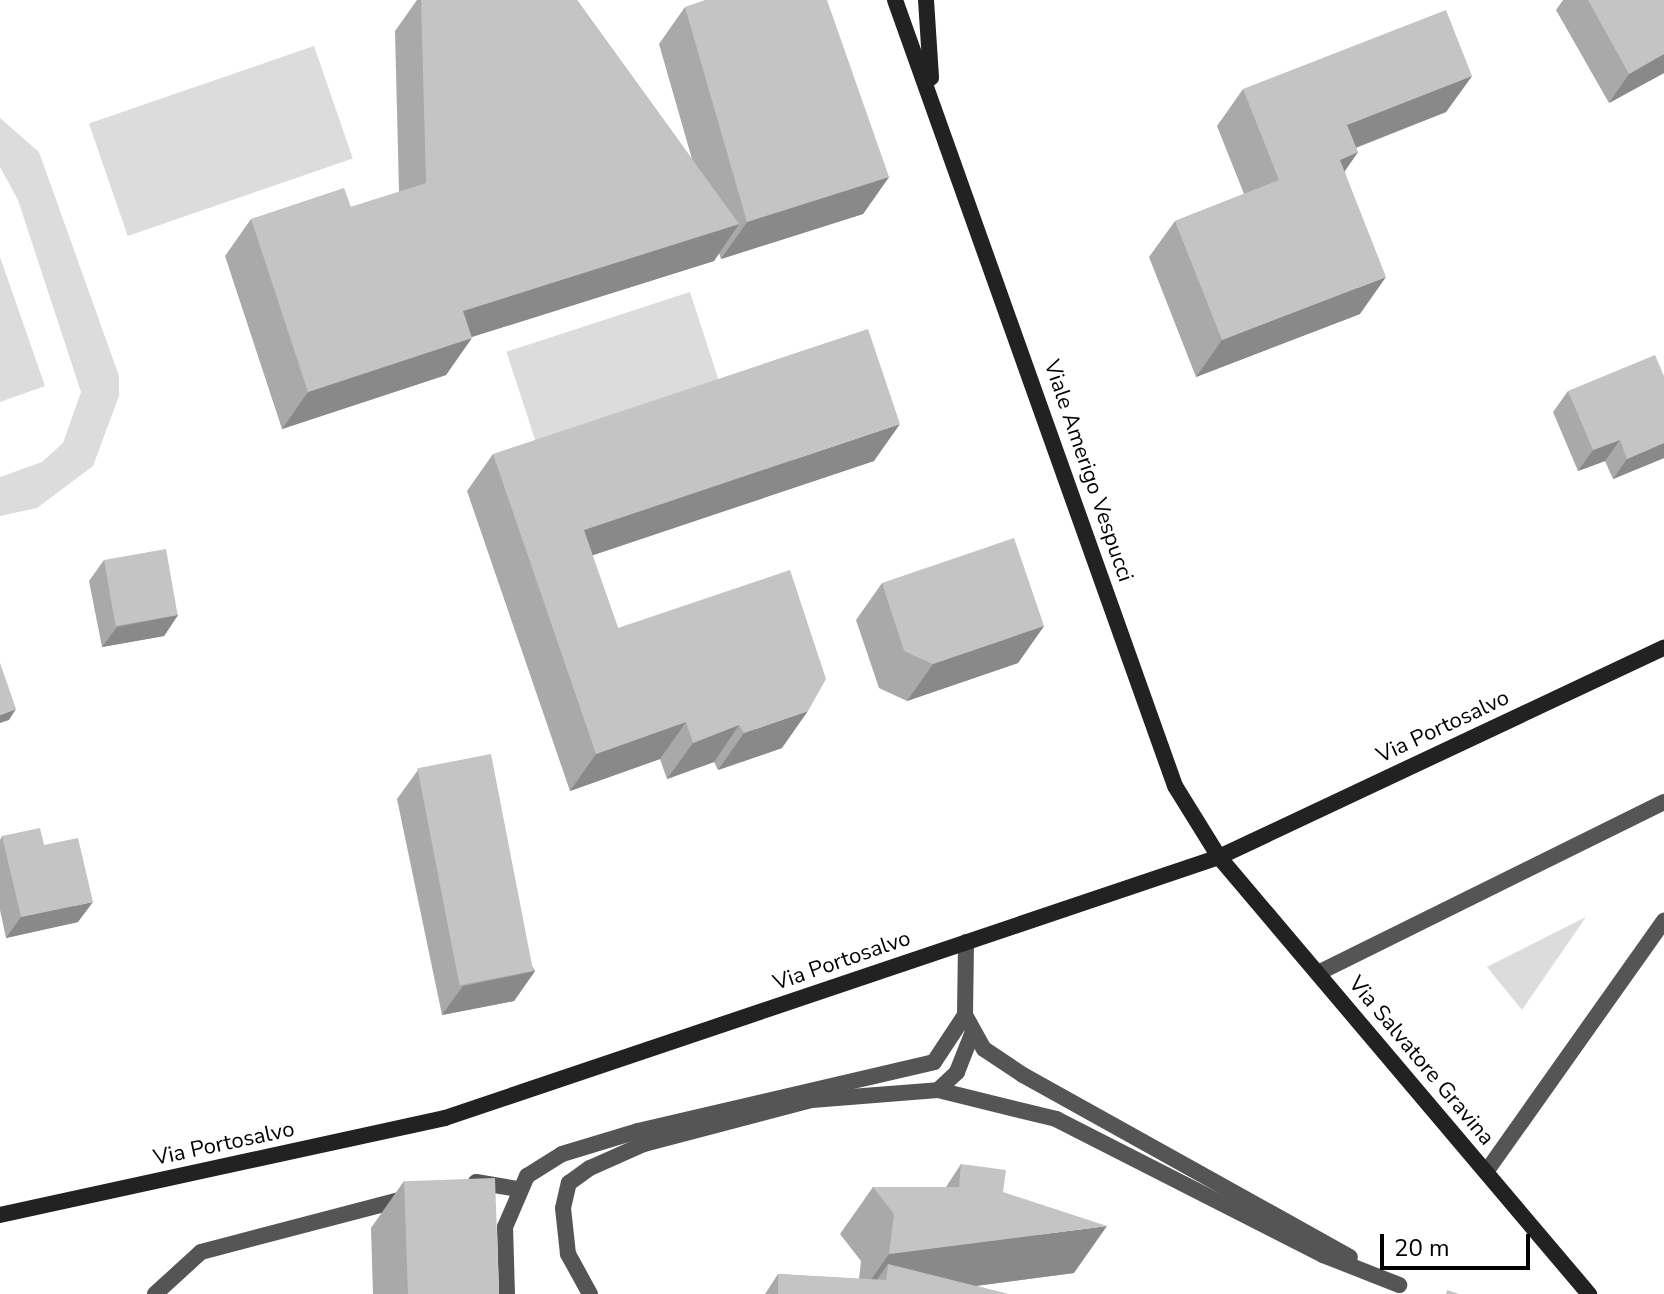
<!DOCTYPE html>
<html>
<head>
<meta charset="utf-8">
<style>
	body { margin:0 }
	#map { position:relative; width:1664px; height:1294px; overflow:hidden; background:#fff; font-family:"Nunito Sans",sans-serif }
	div>[style] { position:absolute }
	.green>* { inset:0; background:#dcdcdc; transform-origin:0 0 }
	.lane>* { height:16px; margin:-8px; padding:0 8px; transform-origin:8px; border-radius:8px; background:#555 }
	.street>* { height:16px; margin:-8px; padding:0 8px; transform-origin:8px; border-radius:8px; background:#555 }
	.secondary>* { height:16px; margin:-8px; padding:0 8px; transform-origin:8px; border-radius:8px; background:#222 }
	.wall>* { inset:0; background:#a9a9a9 }
	.shaded-wall>* { inset:0; background:#898989 }
	.building>* { inset:0; background:#c4c4c4; transform-origin:0 0 }
	span { translate:-50% -50%; white-space:nowrap; text-align:center; line-height:1.15; -webkit-text-stroke:6px #fff; paint-order:stroke }
	.street-label { font-size:22px; color:#000 }
	.scale { position:absolute; left:1380px; top:1234px; width:150px; height:36px; box-sizing:border-box; border:4px solid #000; border-top:0; padding-left:10px; font-size:24px; line-height:28px; white-space:nowrap; color:#000; -webkit-text-stroke:6px #fff; paint-order:stroke }
</style>
</head>
<body>
<div id="map">
	<div class="green">
		<div style="left:314px;top:46px;width:119px;height:238px;rotate:71deg"></div>
		<div style="clip-path:polygon(0 118px,39px 152px,119px 376px,119px 396px,93px 466px,37px 508px,0 516px,0 477px,42px 462px,63px 443px,81px 392px,18px 200px,0 167px)"></div>
		<div style="clip-path:polygon(0 257px,45px 386px,0 402px)"></div>
		<div style="left:690px;top:292px;width:99px;height:193px;rotate:72deg"></div>
		<div style="clip-path:polygon(1586px 917px,1522px 1010px,1487px 967px)"></div>
	</div>
	<div class="lane">
		<div style="left:965px;top:1015px;width:39px;rotate:61deg"></div>
		<div style="left:984px;top:1049px;width:47px;rotate:33.7deg"></div>
		<div style="left:1023px;top:1075px;width:374px;rotate:29.1deg"></div>
		<div style="left:938px;top:1090px;width:26px;rotate:-43deg"></div>
		<div style="left:957px;top:1072px;width:41px;rotate:-68.5deg"></div>
		<div style="left:476px;top:1182px;width:43px;rotate:9.5deg"></div>
		<div style="left:155px;top:1294px;width:62px;rotate:-42.4deg"></div>
		<div style="left:201px;top:1252px;width:217px;rotate:-14.7deg"></div>
		<div style="left:507px;top:1294px;width:67px;rotate:-91.7deg"></div>
		<div style="left:505px;top:1227px;width:56px;rotate:-66.7deg"></div>
		<div style="left:527px;top:1176px;width:41px;rotate:-32.2deg"></div>
		<div style="left:562px;top:1154px;width:79px;rotate:-16.8deg"></div>
		<div style="left:638px;top:1131px;width:304px;rotate:-13.1deg"></div>
		<div style="left:934px;top:1062px;width:56px;rotate:-56.6deg"></div>
		<div style="left:965px;top:1015px;width:73px;rotate:-89.2deg"></div>
		<div style="left:590px;top:1294px;width:46px;rotate:-118.8deg"></div>
		<div style="left:568px;top:1254px;width:46px;rotate:-96.2deg"></div>
		<div style="left:563px;top:1208px;width:26px;rotate:-77deg"></div>
		<div style="left:569px;top:1183px;width:26px;rotate:-36deg"></div>
		<div style="left:590px;top:1168px;width:59px;rotate:-24deg"></div>
		<div style="left:644px;top:1144px;width:174px;rotate:-14.7deg"></div>
		<div style="left:812px;top:1100px;width:126px;rotate:-4.5deg"></div>
		<div style="left:938px;top:1090px;width:122px;rotate:13.8deg"></div>
		<div style="left:1056px;top:1119px;width:300px;rotate:27deg"></div>
		<div style="left:1323px;top:1255px;width:82px;rotate:21.5deg"></div>
	</div>
	<div class="street">
		<div style="left:1318px;top:973px;width:386px;rotate:-26.3deg"></div>
		<div style="left:1486px;top:1172px;width:308px;rotate:-54.7deg"></div>
	</div>
	<div class="secondary">
		<div style="left:895px;top:0;width:834px;rotate:70.39deg"></div>
		<div style="left:1175px;top:786px;width:84px;rotate:58.2deg"></div>
		<div style="left:1219px;top:857px;width:573px;rotate:49.75deg"></div>
		<div style="left:926px;top:0;width:78px;rotate:86.3deg"></div>
		<div style="left:0;top:1215px;width:455px;rotate:-12.3deg"></div>
		<div style="left:445px;top:1118px;width:817px;rotate:-18.63deg"></div>
		<div style="left:1219px;top:857px;width:492px;rotate:-25.2deg"></div>
	</div>
	<div class="wall">
		<div style="clip-path:polygon(417px 0,577px 0,692px 159px,659px 44px,685px 7px,889px 177px,863px 214px,721px 259px,719px 253px,714px 261px,471px 337px,446px 375px,282px 429px,225px 256px,251px 219px,351px 207px,399px 192px,395px 31px)"></div>
		<div style="clip-path:polygon(1563px 0,1664px 0,1664px 73px,1609px 103px,1556px 10px)"></div>
		<div style="clip-path:polygon(1472px 76px,1446px 112px,1356px 148px,1358px 152px,1345px 171px,1360px 314px,1196px 377px,1149px 257px,1175px 221px,1244px 194px,1217px 126px,1243px 89px)"></div>
		<div style="clip-path:polygon(1664px 376px,1664px 458px,1613px 479px,1605px 461px,1578px 471px,1553px 412px,1568px 391px)"></div>
		<div style="clip-path:polygon(493px 454px,874px 461px,592px 555px,618px 628px,782px 748px,718px 770px,714px 762px,667px 779px,660px 759px,570px 791px,467px 491px)"></div>
		<div style="clip-path:polygon(104px 560px,178px 615px,164px 636px,102px 647px,89px 581px)"></div>
		<div style="clip-path:polygon(882px 583px,1044px 626px,1018px 663px,907px 701px,879px 688px,856px 620px)"></div>
		<div style="clip-path:polygon(418px 770px,535px 971px,514px 1001px,442px 1015px,397px 799px)"></div>
		<div style="clip-path:polygon(2px 836px,44px 845px,78px 922px,6px 938px,0 910px,0 840px)"></div>
		<div style="clip-path:polygon(961px 1164px,1003px 1192px,1074px 1273px,976px 1286px,1008px 1294px,765px 1294px,778px 1274px,859px 1279px,861px 1261px,840px 1234px,873px 1187px,946px 1187px)"></div>
		<div style="clip-path:polygon(404px 1181px,499px 1294px,373px 1294px,371px 1228px)"></div>
	</div>
	<div class="shaded-wall">
		<div style="clip-path:polygon(1664px 54px,1664px 73px,1609px 103px,1629px 74px)"></div>
		<div style="clip-path:polygon(1472px 76px,1446px 112px,1321px 161px,1347px 125px)"></div>
		<div style="clip-path:polygon(1358px 152px,1332px 189px,1340px 160px)"></div>
		<div style="clip-path:polygon(889px 177px,863px 214px,721px 259px,747px 222px)"></div>
		<div style="clip-path:polygon(739px 224px,714px 261px,437px 348px,463px 311px)"></div>
		<div style="clip-path:polygon(1386px 277px,1360px 314px,1196px 377px,1222px 340px)"></div>
		<div style="clip-path:polygon(472px 338px,446px 375px,282px 429px,308px 392px)"></div>
		<div style="clip-path:polygon(900px 424px,874px 461px,558px 567px,584px 530px)"></div>
		<div style="clip-path:polygon(1620px 440px,1605px 461px,1578px 471px,1593px 450px)"></div>
		<div style="clip-path:polygon(1664px 443px,1664px 458px,1613px 479px,1627px 459px)"></div>
		<div style="clip-path:polygon(178px 615px,164px 636px,102px 647px,117px 627px)"></div>
		<div style="clip-path:polygon(1044px 626px,1018px 663px,907px 701px,933px 664px)"></div>
		<div style="clip-path:polygon(16px 709px,9px 720px,0 723px,0 715px)"></div>
		<div style="clip-path:polygon(808px 711px,782px 748px,718px 770px,744px 733px)"></div>
		<div style="clip-path:polygon(686px 722px,660px 759px,570px 791px,596px 754px)"></div>
		<div style="clip-path:polygon(739px 725px,714px 762px,667px 779px,693px 743px)"></div>
		<div style="clip-path:polygon(93px 902px,78px 922px,6px 938px,21px 917px)"></div>
		<div style="clip-path:polygon(535px 971px,514px 1001px,442px 1015px,463px 986px)"></div>
		<div style="clip-path:polygon(1107px 1226px,1074px 1273px,914px 1294px,886px 1280px,888px 1264px,867px 1294px,861px 1294px,889px 1254px)"></div>
	</div>
	<div class="building">
		<div style="clip-path:polygon(421px 0,577px 0,739px 224px,463px 311px,472px 338px,308px 392px,251px 219px,344px 188px,351px 207px,426px 183px)"></div>
		<div style="clip-path:polygon(705px 0,827px 0,889px 177px,747px 222px,685px 7px)"></div>
		<div style="clip-path:polygon(1588px 0,1664px 0,1664px 54px,1629px 74px)"></div>
		<div style="clip-path:polygon(1446px 10px,1472px 76px,1347px 125px,1358px 152px,1340px 160px,1386px 277px,1222px 340px,1175px 221px,1279px 180px,1243px 89px)"></div>
		<div style="clip-path:polygon(868px 329px,900px 424px,584px 530px,618px 628px,790px 570px,826px 679px,808px 711px,744px 733px,739px 725px,693px 743px,686px 722px,596px 754px,493px 454px)"></div>
		<div style="clip-path:polygon(1655px 355px,1664px 376px,1664px 443px,1627px 459px,1620px 440px,1593px 450px,1568px 391px)"></div>
		<div style="clip-path:polygon(1014px 538px,1044px 626px,933px 664px,904px 651px,882px 583px)"></div>
		<div style="left:166px;top:549px;width:67px;height:63px;rotate:80deg"></div>
		<div style="clip-path:polygon(0 663px,16px 709px,0 715px)"></div>
		<div style="left:491px;top:754px;width:221px;height:75px;rotate:79deg"></div>
		<div style="clip-path:polygon(40px 828px,44px 845px,78px 838px,93px 902px,21px 917px,2px 836px)"></div>
		<div style="clip-path:polygon(961px 1164px,1006px 1170px,1003px 1192px,1107px 1226px,889px 1254px,894px 1214px,873px 1187px,959px 1187px)"></div>
		<div style="left:495px;top:1178px;width:116px;height:91px;rotate:88deg"></div>
		<div style="clip-path:polygon(888px 1264px,1008px 1294px,778px 1294px,778px 1274px,886px 1280px)"></div>
		<div style="clip-path:polygon(1447px 1290px,1459px 1294px,1446px 1294px)"></div>
	</div>
	<div class="street-label">
		<span style="left:1088px;top:471px;rotate:71deg">Viale Amerigo Vespucci</span>
		<span style="left:1443px;top:727px;rotate:-25deg">Via Portosalvo</span>
		<span style="left:842px;top:961px;rotate:-19deg">Via Portosalvo</span>
		<span style="left:1421px;top:1061px;rotate:50deg">Via Salvatore Gravina</span>
		<span style="left:224px;top:1144px;rotate:-12deg">Via Portosalvo</span>
	</div>
	<div class="scale">20 m</div>
</div>
</body>
</html>
